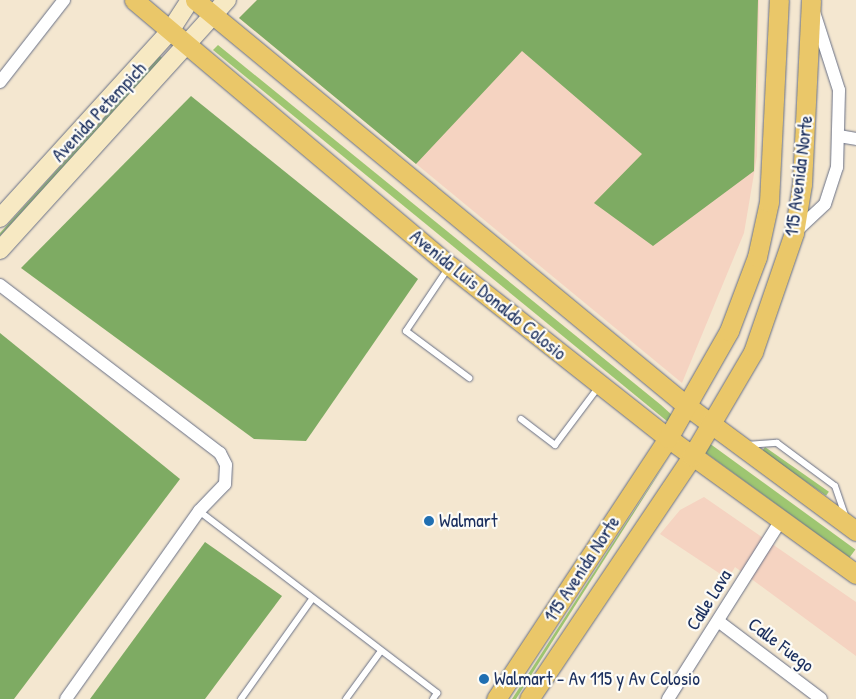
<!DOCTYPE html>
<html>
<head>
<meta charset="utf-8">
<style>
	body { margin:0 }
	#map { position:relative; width:856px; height:699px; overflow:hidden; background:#f4e7d0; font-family:"Patrick Hand",sans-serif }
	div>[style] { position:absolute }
	.built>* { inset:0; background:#f5d3c1 }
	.green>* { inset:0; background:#9ec671; transform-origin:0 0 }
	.forest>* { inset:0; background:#7eab63 }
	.roads { filter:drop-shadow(0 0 1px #676f86) drop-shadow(0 0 1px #676f86) }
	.lane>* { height:6px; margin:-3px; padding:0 3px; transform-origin:3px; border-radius:3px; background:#fff }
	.street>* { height:12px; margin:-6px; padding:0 6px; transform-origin:6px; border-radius:6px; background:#fff }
	.secondary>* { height:18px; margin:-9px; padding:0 9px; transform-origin:9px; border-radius:9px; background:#f7e9c3 }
	.primary>* { height:19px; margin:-9.5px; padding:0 9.5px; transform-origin:9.5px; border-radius:9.5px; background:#eac769 }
	.dots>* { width:14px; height:14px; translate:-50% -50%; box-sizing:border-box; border:2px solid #fdfcf7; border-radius:50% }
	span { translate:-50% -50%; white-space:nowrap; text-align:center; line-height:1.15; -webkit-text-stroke:4.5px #fdfcf7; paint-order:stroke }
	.street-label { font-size:19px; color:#1b2f5e }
	.poi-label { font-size:19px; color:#1b2f5e }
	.left { translate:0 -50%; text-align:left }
</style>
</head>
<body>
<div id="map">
	<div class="built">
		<div style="clip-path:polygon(257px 0,759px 0,757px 156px,744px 233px,682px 383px,239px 18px)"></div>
		<div style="clip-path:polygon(704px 497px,856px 602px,856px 656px,735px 567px,728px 579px,660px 534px,680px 510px)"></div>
	</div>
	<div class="green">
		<div style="clip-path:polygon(218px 45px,661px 405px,673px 416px,668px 422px,213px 50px)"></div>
		<div style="clip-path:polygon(160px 56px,163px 59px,0 236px,0 233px)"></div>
		<div style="left:709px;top:443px;width:181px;height:10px;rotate:36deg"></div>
		<div style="left:765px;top:447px;width:78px;height:5px;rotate:35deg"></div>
		<div style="clip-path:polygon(668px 459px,516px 699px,512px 699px,624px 526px)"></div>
	</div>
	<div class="forest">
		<div style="clip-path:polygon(257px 0,758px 0,754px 171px,653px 246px,594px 203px,642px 154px,522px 51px,416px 164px,239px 18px)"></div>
		<div style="clip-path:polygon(191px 96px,418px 279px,306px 441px,254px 439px,21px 268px)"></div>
		<div style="clip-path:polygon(0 333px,180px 479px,14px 699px,0 699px)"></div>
		<div style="clip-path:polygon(205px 542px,282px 596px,205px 699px,90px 699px)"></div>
	</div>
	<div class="roads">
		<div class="lane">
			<div style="left:449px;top:267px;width:77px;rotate:123.9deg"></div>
			<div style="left:406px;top:331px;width:79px;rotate:36.7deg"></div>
			<div style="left:521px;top:419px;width:43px;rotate:37.4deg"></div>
			<div style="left:555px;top:445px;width:75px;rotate:-53.1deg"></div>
			<div style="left:746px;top:445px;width:31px;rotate:-4deg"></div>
			<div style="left:777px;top:443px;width:72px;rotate:36.6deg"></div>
			<div style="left:835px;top:486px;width:34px;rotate:71deg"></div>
			<div style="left:199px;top:511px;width:300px;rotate:37.4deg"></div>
			<div style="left:437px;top:693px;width:7px;rotate:124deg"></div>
			<div style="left:241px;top:699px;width:123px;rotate:-54.6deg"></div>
			<div style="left:346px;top:699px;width:59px;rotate:-53.9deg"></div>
		</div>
		<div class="street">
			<div style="left:0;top:82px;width:104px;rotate:-52deg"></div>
			<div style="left:839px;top:136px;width:17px;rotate:10deg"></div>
			<div style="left:794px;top:233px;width:42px;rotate:-43.1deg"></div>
			<div style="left:825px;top:204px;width:39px;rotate:-72deg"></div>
			<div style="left:837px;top:167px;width:77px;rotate:-88.5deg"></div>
			<div style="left:839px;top:90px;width:82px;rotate:-107.8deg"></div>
			<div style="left:0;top:285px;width:277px;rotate:37.4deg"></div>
			<div style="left:220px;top:453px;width:13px;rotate:63deg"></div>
			<div style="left:226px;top:465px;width:19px;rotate:93deg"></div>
			<div style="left:225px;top:484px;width:37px;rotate:134deg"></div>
			<div style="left:199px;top:511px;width:230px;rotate:125.3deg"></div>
			<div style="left:718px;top:621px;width:129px;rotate:37.1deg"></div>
			<div style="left:668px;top:699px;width:212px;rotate:-57.7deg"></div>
		</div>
		<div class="secondary">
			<div style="left:0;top:218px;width:253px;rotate:-47.7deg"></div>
			<div style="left:170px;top:31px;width:37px;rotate:-57deg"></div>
			<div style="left:0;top:250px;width:338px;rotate:-47.8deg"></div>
		</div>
		<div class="primary">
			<div style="left:134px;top:0;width:413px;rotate:40.1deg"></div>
			<div style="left:450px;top:266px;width:278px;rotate:38.3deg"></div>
			<div style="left:668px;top:438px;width:232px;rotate:35.9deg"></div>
			<div style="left:195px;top:0;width:638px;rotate:39.53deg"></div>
			<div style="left:687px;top:406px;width:210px;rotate:36.5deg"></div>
			<div style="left:496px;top:699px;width:313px;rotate:-56.6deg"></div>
			<div style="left:668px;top:438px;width:123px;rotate:-60.3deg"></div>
			<div style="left:729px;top:331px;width:79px;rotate:-69.3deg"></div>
			<div style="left:757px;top:257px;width:56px;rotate:-77.7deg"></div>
			<div style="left:769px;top:202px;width:202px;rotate:-87.2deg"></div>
			<div style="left:529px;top:699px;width:293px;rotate:-56.1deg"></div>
			<div style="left:692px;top:456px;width:121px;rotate:-59.6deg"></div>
			<div style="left:753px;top:352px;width:126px;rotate:-71deg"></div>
			<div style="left:794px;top:233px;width:50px;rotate:-80.7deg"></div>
			<div style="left:802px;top:184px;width:184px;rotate:-87.2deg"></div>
		</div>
	</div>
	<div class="dots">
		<div style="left:429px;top:521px;background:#1f6fb2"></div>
		<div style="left:484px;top:679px;background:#1f6fb2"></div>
	</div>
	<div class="street-label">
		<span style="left:99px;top:112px;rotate:-47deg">Avenida Petempich</span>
		<span style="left:799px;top:176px;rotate:-83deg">115 Avenida Norte</span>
		<span style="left:488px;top:295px;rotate:39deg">Avenida Luis Donaldo Colosio</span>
		<span style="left:582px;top:569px;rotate:-57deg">115 Avenida Norte</span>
		<span style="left:709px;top:600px;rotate:-58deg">Calle Lava</span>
		<span style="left:781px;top:645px;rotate:37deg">Calle Fuego</span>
	</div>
	<div class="poi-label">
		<span class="left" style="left:439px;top:521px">Walmart</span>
		<span class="left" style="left:494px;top:679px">Walmart - Av 115 y Av Colosio</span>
	</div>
</div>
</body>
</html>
